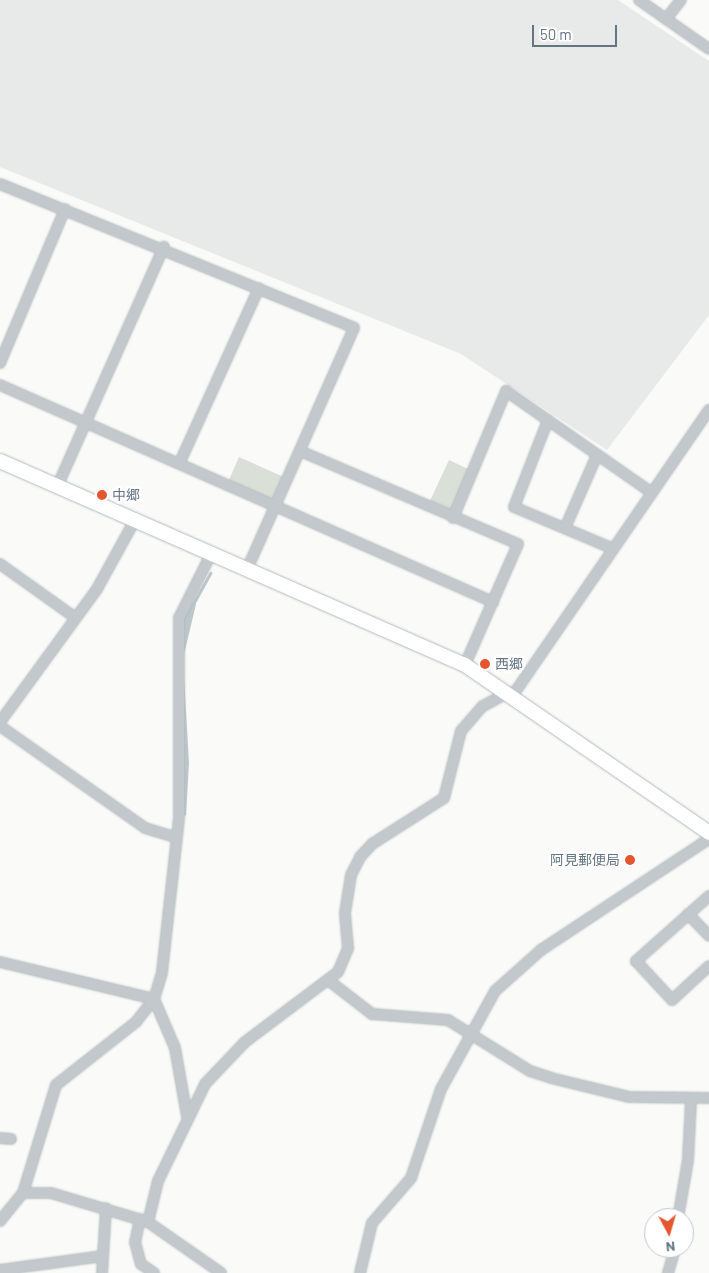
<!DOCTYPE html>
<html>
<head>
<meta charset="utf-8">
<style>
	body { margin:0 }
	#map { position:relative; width:709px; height:1273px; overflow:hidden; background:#fafaf8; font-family:Barlow,"Noto Sans JP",sans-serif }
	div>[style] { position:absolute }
	.built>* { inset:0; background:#e8e9e9 }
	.green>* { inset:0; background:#dadfd7; transform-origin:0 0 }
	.water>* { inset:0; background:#bbc7cb }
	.stream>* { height:3px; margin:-1.5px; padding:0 1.5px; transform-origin:1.5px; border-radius:1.5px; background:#bbc7cb }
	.roads { filter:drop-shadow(0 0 1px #b3babf) drop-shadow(0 0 1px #b3babf) }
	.street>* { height:10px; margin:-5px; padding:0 5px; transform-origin:5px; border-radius:5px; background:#c3c8cc }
	.secondary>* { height:14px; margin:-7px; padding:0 7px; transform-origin:7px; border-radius:7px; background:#fff }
	.dots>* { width:14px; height:14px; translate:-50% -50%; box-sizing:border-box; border:2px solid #fff; border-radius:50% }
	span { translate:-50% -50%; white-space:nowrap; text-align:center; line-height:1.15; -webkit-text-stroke:5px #fff; paint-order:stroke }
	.poi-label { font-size:14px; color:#657683 }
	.left { translate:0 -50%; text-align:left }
	.right { translate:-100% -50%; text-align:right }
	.north { position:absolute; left:644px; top:1208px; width:50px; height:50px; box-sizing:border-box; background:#fff; border:1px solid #c1c8cd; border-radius:50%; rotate:174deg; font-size:14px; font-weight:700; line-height:20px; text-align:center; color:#657683 }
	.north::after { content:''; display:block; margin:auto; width:18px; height:22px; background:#e4572e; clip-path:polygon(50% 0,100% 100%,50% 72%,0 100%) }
	.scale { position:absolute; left:532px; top:25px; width:85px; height:22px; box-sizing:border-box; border:2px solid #657683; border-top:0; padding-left:6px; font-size:15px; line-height:18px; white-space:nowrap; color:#657683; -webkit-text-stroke:4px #fff; paint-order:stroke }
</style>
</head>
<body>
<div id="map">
	<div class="built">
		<div style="clip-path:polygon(0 0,618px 0,709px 61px,709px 315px,607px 450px,461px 354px,0 167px)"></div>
	</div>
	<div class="green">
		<div style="left:239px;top:457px;width:54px;height:30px;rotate:24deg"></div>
		<div style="left:449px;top:460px;width:26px;height:52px;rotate:25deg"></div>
	</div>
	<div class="water">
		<div style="clip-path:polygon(190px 603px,196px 604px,183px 659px,189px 763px,186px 816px,181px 813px,182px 620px)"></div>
	</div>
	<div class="stream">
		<div style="left:192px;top:606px;width:38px;rotate:-61deg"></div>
	</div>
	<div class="roads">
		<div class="street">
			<div style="left:639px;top:0;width:85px;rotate:35deg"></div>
			<div style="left:666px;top:19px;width:24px;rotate:-52deg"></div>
			<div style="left:0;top:184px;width:382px;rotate:22.1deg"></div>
			<div style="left:354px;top:328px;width:265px;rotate:113.9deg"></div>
			<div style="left:0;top:363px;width:167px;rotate:-67.1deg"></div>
			<div style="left:0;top:385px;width:539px;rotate:23.76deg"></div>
			<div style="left:548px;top:420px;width:93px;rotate:111.3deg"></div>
			<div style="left:514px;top:507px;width:108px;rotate:22.8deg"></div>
			<div style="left:300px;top:451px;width:237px;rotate:23.1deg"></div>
			<div style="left:518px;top:544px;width:132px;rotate:113.7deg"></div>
			<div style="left:180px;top:462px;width:191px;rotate:-65.6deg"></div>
			<div style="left:57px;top:487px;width:263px;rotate:-66deg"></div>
			<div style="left:453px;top:518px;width:138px;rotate:-67.3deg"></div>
			<div style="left:506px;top:391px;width:178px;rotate:34.9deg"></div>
			<div style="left:565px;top:528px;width:80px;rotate:-66.3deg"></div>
			<div style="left:0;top:564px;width:90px;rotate:35.5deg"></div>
			<div style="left:513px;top:695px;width:346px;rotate:-55.5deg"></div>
			<div style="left:0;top:722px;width:165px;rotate:-53.9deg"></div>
			<div style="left:97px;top:589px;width:79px;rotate:-61.2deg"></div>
			<div style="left:0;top:726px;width:177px;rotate:35.1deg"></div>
			<div style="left:145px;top:828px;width:31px;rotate:17deg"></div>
			<div style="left:709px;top:896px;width:98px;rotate:138.3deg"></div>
			<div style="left:636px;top:961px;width:53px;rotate:47.3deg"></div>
			<div style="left:672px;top:1000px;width:50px;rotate:-42.6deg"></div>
			<div style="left:688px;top:914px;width:30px;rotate:46deg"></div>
			<div style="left:0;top:962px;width:158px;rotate:13.5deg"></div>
			<div style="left:328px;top:980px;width:56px;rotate:37.7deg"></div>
			<div style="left:372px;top:1014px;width:76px;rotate:4.5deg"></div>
			<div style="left:448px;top:1020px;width:97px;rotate:31.9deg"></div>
			<div style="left:530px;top:1071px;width:22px;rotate:18deg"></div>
			<div style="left:551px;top:1078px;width:80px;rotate:13.7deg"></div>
			<div style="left:629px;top:1097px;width:80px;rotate:0.7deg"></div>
			<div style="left:154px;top:999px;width:53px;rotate:66.8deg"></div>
			<div style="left:175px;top:1048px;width:69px;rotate:80deg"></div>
			<div style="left:0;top:1138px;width:11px;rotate:5deg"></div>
			<div style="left:23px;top:1193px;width:113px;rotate:-73deg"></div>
			<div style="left:56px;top:1085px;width:102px;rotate:-38.2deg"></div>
			<div style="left:136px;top:1022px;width:29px;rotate:-52deg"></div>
			<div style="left:154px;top:999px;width:28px;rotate:-73deg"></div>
			<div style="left:162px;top:972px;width:156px;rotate:-83.7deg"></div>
			<div style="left:179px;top:817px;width:199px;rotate:-90deg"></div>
			<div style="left:179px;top:618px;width:72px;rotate:-63.4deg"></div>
			<div style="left:678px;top:1218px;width:59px;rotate:-80.2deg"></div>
			<div style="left:688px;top:1160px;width:60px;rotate:-87.1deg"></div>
			<div style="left:140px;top:1219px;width:24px;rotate:102deg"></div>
			<div style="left:135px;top:1242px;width:23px;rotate:75deg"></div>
			<div style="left:141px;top:1264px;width:16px;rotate:35deg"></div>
			<div style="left:0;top:1221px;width:36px;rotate:-51deg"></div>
			<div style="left:23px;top:1193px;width:28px"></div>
			<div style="left:51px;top:1193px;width:101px;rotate:16.6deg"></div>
			<div style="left:148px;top:1222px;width:89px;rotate:34.9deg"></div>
			<div style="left:148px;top:1222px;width:42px;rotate:-76.3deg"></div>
			<div style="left:158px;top:1181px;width:108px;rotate:-64.1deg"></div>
			<div style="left:205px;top:1084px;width:58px;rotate:-46.4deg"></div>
			<div style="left:245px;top:1042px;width:116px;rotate:-37deg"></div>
			<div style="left:338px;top:972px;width:26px;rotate:-67deg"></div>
			<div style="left:348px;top:948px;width:35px;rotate:-95deg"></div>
			<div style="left:345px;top:913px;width:38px;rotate:-81deg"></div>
			<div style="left:351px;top:875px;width:20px;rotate:-63deg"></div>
			<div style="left:360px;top:857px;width:18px;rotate:-47deg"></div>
			<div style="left:372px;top:844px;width:85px;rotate:-32.6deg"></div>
			<div style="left:444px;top:798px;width:69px;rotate:-75.8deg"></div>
			<div style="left:461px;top:731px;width:33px;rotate:-49deg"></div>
			<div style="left:483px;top:706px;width:30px;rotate:-28deg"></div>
			<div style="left:0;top:1270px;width:104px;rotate:-7.7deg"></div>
			<div style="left:102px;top:1273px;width:65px;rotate:-86.5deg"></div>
			<div style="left:360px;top:1273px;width:51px;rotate:-76.5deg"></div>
			<div style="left:372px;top:1223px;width:60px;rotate:-49.1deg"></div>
			<div style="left:411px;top:1178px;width:94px;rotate:-71.4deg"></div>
			<div style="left:441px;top:1089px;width:112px;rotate:-61.1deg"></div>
			<div style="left:495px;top:991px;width:62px;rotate:-41.7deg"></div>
			<div style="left:541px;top:950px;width:201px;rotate:-33.5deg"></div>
			<div style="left:668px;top:1273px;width:26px;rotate:-74deg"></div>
		</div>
		<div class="secondary">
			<div style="left:0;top:461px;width:508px;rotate:23.69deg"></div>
			<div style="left:465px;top:665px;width:296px;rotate:34.5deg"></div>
		</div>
	</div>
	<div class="dots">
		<div style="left:102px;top:495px;background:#e4572e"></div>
		<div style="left:485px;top:664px;background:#e4572e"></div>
		<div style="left:630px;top:860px;background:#e4572e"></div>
	</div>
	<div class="poi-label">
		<span class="left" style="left:112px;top:495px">中郷</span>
		<span class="left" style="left:495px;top:664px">西郷</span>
		<span class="right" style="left:620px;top:860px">阿見郵便局</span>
	</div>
	<div class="north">N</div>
	<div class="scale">50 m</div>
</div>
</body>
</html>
